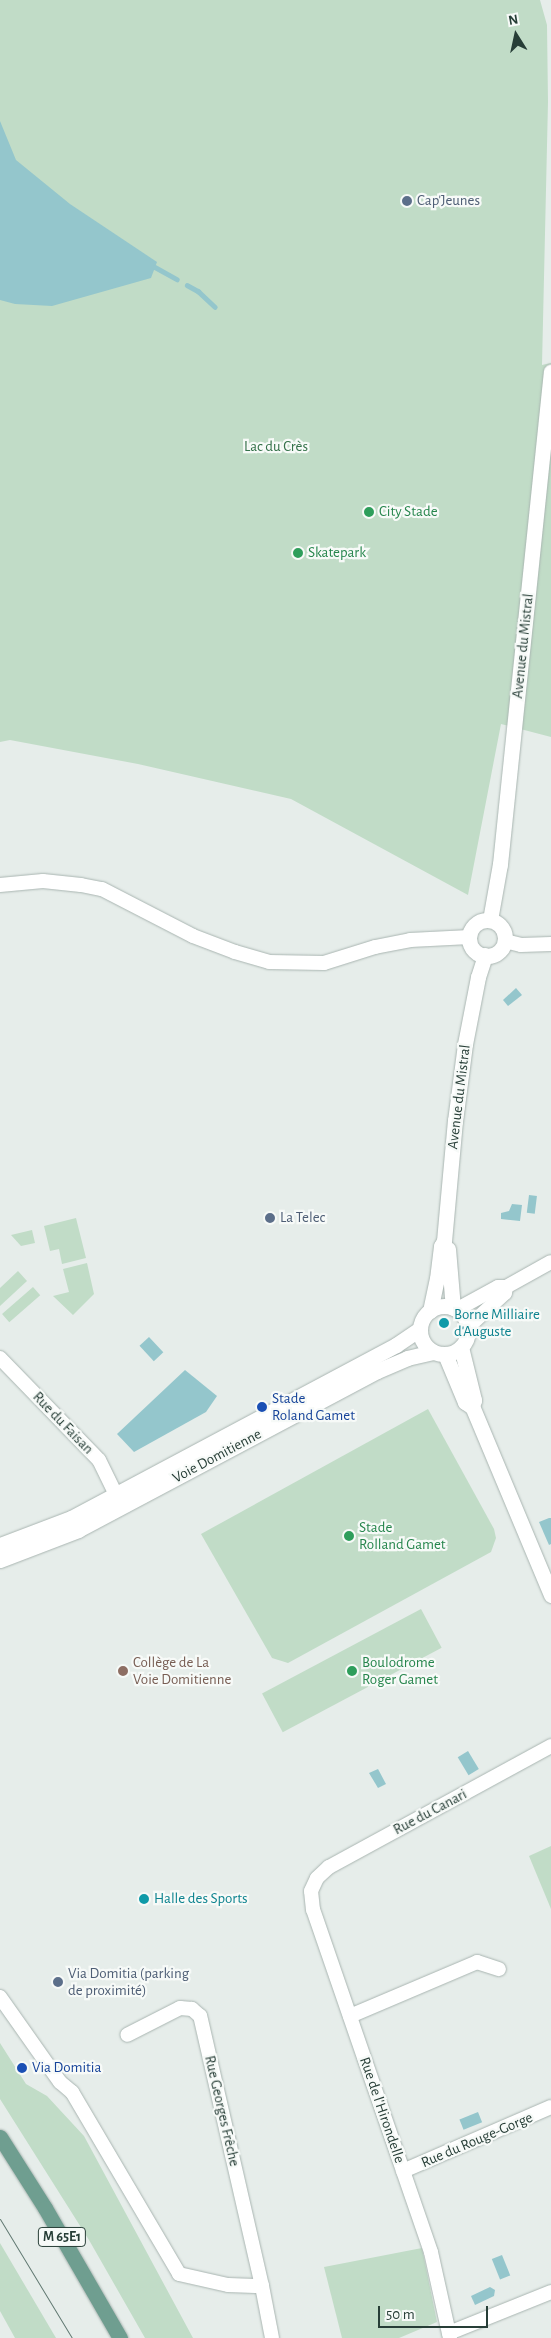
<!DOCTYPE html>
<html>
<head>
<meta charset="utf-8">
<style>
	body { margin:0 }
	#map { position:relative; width:551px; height:2338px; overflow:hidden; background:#e6edea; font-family:"Alegreya Sans",sans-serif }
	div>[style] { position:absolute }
	.green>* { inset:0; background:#c1dcc7; transform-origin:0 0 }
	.water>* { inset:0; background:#94c6cc; transform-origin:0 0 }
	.stream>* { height:4.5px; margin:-2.25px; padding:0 2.25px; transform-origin:2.25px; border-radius:2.25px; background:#94c6cc }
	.roads { filter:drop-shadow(0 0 1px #a9b5b1) drop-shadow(0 0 1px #a9b5b1) }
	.minor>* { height:14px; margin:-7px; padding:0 7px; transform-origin:7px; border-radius:7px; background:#fff }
	.tertiary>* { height:15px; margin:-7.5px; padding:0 7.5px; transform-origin:7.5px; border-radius:7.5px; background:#fff }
	.tertiary>.ring { margin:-7.5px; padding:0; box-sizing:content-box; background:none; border:15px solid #fff; border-radius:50% }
	.primary>* { height:15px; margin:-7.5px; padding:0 7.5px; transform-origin:7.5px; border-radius:7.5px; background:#6f9e90 }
	.tram>* { height:1px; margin:-0.5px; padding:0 0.5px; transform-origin:0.5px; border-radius:0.5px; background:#617972 }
	.dots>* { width:14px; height:14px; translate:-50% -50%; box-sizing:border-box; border:2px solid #f7faf8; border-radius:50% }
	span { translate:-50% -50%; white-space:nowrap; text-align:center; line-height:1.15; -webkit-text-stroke:4.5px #f7faf8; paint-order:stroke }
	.shield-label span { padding:1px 4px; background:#f7faf8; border:1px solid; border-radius:4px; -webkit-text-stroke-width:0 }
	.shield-label { font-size:14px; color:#273e37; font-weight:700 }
	.service-label { font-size:15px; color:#4e5e75 }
	.left { translate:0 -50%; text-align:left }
	.park-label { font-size:15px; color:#347149 }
	.leisure-label { font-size:15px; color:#27864d }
	.street-label { font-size:15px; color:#273e37 }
	.culture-label { font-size:15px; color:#0d838f }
	.transit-label { font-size:15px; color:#164399 }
	.education-label { font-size:15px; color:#785e54 }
	.north { position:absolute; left:491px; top:10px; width:50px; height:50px; -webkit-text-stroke:4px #f7faf8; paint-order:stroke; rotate:350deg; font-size:14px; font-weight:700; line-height:20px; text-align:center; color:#273e37 }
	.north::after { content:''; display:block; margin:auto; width:18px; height:22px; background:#273e37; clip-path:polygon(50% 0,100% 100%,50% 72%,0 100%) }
	.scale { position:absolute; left:378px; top:2306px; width:110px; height:22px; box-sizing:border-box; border:2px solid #273e37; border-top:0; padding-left:6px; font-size:15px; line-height:18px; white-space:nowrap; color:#273e37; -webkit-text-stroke:4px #f7faf8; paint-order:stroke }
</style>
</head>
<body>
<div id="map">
	<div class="green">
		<div style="clip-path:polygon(0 0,540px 0,547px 25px,548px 102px,542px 365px,551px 363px,551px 737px,501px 724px,468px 895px,291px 799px,138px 764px,10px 740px,0 742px)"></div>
		<div style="clip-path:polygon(76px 1218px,86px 1258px,62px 1264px,59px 1249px,50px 1251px,44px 1226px)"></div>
		<div style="clip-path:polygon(32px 1230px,35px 1243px,21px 1246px,11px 1235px)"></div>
		<div style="clip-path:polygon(87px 1263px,94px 1294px,73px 1315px,53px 1296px,69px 1292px,63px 1269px)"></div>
		<div style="clip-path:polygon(18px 1271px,27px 1281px,0 1306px,0 1288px)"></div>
		<div style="left:33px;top:1287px;width:11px;height:41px;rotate:49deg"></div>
		<div style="clip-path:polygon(428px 1409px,494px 1529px,496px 1538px,491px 1552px,288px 1663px,272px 1658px,201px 1534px)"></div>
		<div style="left:421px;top:1609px;width:44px;height:180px;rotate:62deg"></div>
		<div style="clip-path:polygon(551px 1846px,551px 1909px,529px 1856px)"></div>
		<div style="clip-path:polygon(0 2043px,26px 2084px,47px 2096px,84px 2136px,193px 2338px,145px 2338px,89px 2240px,0 2099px)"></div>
		<div style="clip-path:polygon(0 2243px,56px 2338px,15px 2338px,0 2311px)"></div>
		<div style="clip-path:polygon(422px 2248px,437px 2322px,399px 2338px,342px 2338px,324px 2267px)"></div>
	</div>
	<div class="water">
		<div style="clip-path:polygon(0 121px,16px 160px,70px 204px,157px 262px,151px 278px,52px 306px,15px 304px,0 300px)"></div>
		<div style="clip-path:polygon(516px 988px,522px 995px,508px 1006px,503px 1000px)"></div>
		<div style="left:529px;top:1195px;width:8px;height:18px;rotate:7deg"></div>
		<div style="clip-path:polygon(512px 1204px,522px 1205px,520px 1221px,501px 1219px,501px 1213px,509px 1211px)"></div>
		<div style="left:149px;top:1337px;width:21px;height:13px;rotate:47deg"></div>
		<div style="clip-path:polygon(185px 1370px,217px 1396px,206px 1412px,134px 1452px,117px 1434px)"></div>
		<div style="clip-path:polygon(549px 1518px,551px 1518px,551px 1544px,549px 1545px,539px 1522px)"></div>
		<div style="left:468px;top:1751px;width:21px;height:12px;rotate:59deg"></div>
		<div style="clip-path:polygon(378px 1769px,386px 1784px,378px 1788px,369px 1773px)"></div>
		<div style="left:478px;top:2112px;width:11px;height:20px;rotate:68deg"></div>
		<div style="left:502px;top:2255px;width:22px;height:11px;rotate:68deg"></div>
		<div style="clip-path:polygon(490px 2287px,495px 2290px,494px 2296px,475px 2305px,471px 2296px)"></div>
	</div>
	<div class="stream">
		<div style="left:155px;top:267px;width:25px;rotate:29deg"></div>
		<div style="left:187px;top:285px;width:13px;rotate:29deg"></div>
		<div style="left:198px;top:291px;width:23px;rotate:43deg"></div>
	</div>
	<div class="roads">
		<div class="minor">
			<div style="left:0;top:885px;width:43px;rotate:-5.3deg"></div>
			<div style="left:43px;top:881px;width:38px;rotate:6deg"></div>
			<div style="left:81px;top:885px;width:21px;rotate:11deg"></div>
			<div style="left:102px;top:889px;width:102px;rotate:27.3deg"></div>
			<div style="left:193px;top:936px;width:45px;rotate:20.9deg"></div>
			<div style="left:235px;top:952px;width:35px;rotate:16deg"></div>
			<div style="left:269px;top:962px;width:55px;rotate:1deg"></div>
			<div style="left:324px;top:963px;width:53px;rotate:-17.4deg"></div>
			<div style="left:375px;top:947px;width:36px;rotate:-11deg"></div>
			<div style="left:410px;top:940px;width:60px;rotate:-2.9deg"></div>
			<div style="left:505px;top:941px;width:16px;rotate:14deg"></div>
			<div style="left:521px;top:945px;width:30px;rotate:-2deg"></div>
			<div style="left:456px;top:1310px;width:48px;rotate:-28.7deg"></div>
			<div style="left:498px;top:1287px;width:8px"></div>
			<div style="left:506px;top:1287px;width:51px;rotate:-29.1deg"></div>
			<div style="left:468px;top:1327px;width:50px;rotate:-42.6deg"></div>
			<div style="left:505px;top:1293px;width:6px;rotate:-81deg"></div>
			<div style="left:0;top:1358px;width:142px;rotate:45.9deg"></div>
			<div style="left:99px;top:1460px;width:39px;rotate:64deg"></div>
			<div style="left:0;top:1997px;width:104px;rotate:54.8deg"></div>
			<div style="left:60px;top:2082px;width:16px;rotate:40deg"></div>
			<div style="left:72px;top:2092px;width:211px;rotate:59.5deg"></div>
			<div style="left:179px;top:2274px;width:50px;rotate:12.7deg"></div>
			<div style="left:228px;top:2285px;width:34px;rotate:2deg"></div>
			<div style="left:262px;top:2286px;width:277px;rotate:-102.9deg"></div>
			<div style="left:200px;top:2016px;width:11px;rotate:-139deg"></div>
			<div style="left:192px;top:2009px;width:12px;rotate:-175deg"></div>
			<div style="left:180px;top:2008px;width:59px;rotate:153deg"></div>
			<div style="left:350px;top:2016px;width:138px;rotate:-23deg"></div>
			<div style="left:477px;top:1962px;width:23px;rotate:18deg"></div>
			<div style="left:403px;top:2171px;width:161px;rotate:-23.4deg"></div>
			<div style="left:262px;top:2286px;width:53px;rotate:79.1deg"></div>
			<div style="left:449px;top:2333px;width:110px;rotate:-21.9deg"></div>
			<div style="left:450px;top:2338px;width:88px;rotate:-102.5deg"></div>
			<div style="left:431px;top:2252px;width:362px;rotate:-109deg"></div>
			<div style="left:313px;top:1910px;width:19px;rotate:-96deg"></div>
			<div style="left:311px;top:1891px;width:14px;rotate:-65deg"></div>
			<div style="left:317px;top:1878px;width:16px;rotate:-43deg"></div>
			<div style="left:329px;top:1867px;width:253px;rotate:-28.6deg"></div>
		</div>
		<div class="tertiary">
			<div style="left:490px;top:920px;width:57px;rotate:-79.9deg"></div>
			<div style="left:500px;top:864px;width:495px;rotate:-84.1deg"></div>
			<div class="ring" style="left:469px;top:920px;width:21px;height:21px"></div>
			<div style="left:448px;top:1249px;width:59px;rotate:85.2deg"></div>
			<div class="ring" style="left:420px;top:1306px;width:33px;height:33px"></div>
			<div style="left:430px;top:1311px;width:33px;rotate:-78deg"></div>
			<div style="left:437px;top:1279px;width:33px;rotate:-83deg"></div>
			<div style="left:441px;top:1246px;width:6px;rotate:-59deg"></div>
			<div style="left:444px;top:1241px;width:121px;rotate:-84.8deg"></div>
			<div style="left:455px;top:1121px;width:78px;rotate:-82.6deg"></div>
			<div style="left:465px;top:1044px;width:68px;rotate:-79deg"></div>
			<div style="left:478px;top:977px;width:23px;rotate:-72deg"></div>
			<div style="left:461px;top:1347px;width:55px;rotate:76.2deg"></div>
			<div style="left:474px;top:1400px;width:6px;rotate:108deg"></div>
			<div style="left:472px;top:1406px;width:205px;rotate:67.3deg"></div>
			<div style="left:445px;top:1354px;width:52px;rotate:67.4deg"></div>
			<div style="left:465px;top:1402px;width:7px;rotate:34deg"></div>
			<div style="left:0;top:1545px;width:76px;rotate:-20.8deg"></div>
			<div style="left:71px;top:1518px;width:368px;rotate:-28deg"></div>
			<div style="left:396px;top:1345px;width:29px;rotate:-34deg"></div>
			<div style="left:0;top:1560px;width:84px;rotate:-21deg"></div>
			<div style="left:78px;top:1530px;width:339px;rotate:-28deg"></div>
			<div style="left:377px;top:1371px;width:33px;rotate:-23deg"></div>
			<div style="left:407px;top:1358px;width:27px;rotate:-13deg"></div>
		</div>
		<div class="primary">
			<div style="left:0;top:2137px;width:84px;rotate:57.6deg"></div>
			<div style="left:45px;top:2208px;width:150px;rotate:60deg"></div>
		</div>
	</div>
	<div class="tram">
		<div style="left:0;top:2219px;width:139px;rotate:58.8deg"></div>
	</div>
	<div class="dots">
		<div style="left:407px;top:201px;background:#5c6f8a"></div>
		<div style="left:369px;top:512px;background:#2e9e5b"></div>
		<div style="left:298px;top:553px;background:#2e9e5b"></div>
		<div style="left:270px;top:1218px;background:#5c6f8a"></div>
		<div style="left:444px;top:1323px;background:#0f9aa8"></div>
		<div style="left:262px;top:1407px;background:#1a4fb4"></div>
		<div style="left:349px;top:1536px;background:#2e9e5b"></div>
		<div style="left:123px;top:1671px;background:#8d6e63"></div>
		<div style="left:352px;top:1671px;background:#2e9e5b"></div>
		<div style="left:144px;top:1899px;background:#0f9aa8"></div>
		<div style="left:58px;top:1982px;background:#5c6f8a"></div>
		<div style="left:22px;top:2068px;background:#1a4fb4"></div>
	</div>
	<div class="shield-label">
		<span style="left:62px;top:2237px">M 65E1</span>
	</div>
	<div class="service-label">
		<span class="left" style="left:417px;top:201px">Cap'Jeunes</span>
		<span class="left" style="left:280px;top:1218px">La Telec</span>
		<span class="left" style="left:68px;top:1982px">Via Domitia (parking<br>de proximité)</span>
	</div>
	<div class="park-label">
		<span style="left:276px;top:447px">Lac du Crès</span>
	</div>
	<div class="leisure-label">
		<span class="left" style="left:379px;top:512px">City Stade</span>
		<span class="left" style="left:308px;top:553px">Skatepark</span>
		<span class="left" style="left:359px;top:1536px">Stade<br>Rolland Gamet</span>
		<span class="left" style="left:362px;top:1671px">Boulodrome<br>Roger Gamet</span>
	</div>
	<div class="street-label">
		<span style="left:523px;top:646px;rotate:-84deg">Avenue du Mistral</span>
		<span style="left:459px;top:1097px;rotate:-83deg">Avenue du Mistral</span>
		<span style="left:63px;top:1423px;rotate:46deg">Rue du Faisan</span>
		<span style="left:217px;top:1456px;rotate:-28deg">Voie Domitienne</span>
		<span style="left:430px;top:1812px;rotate:-28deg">Rue du Canari</span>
		<span style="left:382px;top:2110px;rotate:71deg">Rue de l'Hirondelle</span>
		<span style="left:222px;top:2111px;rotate:77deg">Rue Georges Frêche</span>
		<span style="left:477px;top:2140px;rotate:-23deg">Rue du Rouge-Gorge</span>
	</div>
	<div class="culture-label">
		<span class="left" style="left:454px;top:1323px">Borne Milliaire<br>d'Auguste</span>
		<span class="left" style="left:154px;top:1899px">Halle des Sports</span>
	</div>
	<div class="transit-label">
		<span class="left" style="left:272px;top:1407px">Stade<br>Roland Gamet</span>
		<span class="left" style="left:32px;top:2068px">Via Domitia</span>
	</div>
	<div class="education-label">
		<span class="left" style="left:133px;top:1671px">Collège de La<br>Voie Domitienne</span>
	</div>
	<div class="north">N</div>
	<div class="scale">50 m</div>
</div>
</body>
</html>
